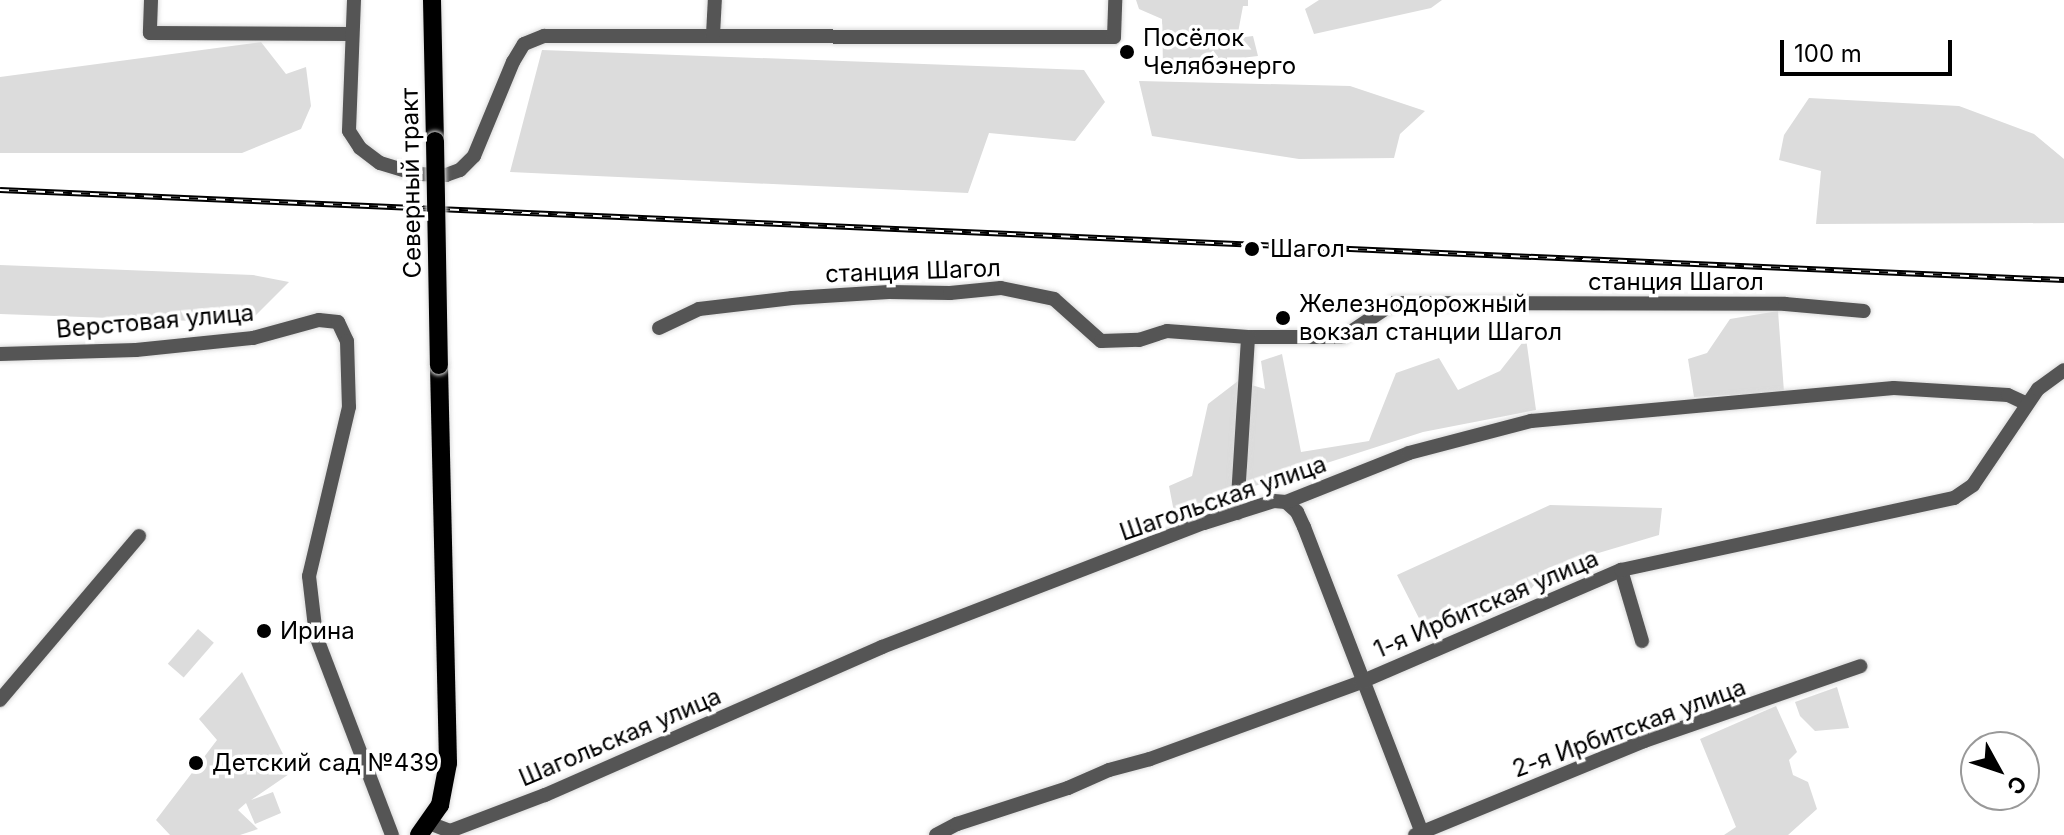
<!DOCTYPE html>
<html>
<head>
<meta charset="utf-8">
<style>
	body { margin:0 }
	#map { position:relative; width:2064px; height:835px; overflow:hidden; background:#fff; font-family:Inter,sans-serif }
	div>[style] { position:absolute }
	.green>* { inset:0; background:#dcdcdc; transform-origin:0 0 }
	.roads { filter:drop-shadow(0 0 2px #dbdbdb) drop-shadow(0 0 2px #dbdbdb) }
	.minor>* { height:14px; margin:-7px; padding:0 7px; transform-origin:7px; border-radius:7px; background:#555 }
	.major>* { height:18px; margin:-9px; padding:0 9px; transform-origin:9px; border-radius:9px; background:#000 }
	.rail>* { height:6px; margin-top:-3px; transform-origin:0; background:repeating-linear-gradient(90deg,#fff 0 9px,#000 0 18px); box-sizing:border-box; border-block:2px solid #000 }
	.bridges { filter:drop-shadow(0 0 2px #dbdbdb) drop-shadow(0 0 2px #dbdbdb) }
	.major-bridge>* { height:18px; margin:-9px; padding:0 9px; transform-origin:9px; border-radius:9px; background:#000 }
	.dots>* { width:22px; height:22px; translate:-50% -50%; box-sizing:border-box; border:4px solid #fff; border-radius:50% }
	span { translate:-50% -50%; white-space:nowrap; text-align:center; line-height:1.15; -webkit-text-stroke:7px #fff; paint-order:stroke }
	.poi-label { font-size:24px; color:#000 }
	.left { translate:0 -50%; text-align:left }
	.street-label { font-size:24px; color:#000 }
	.north { position:absolute; left:1960px; top:731px; width:80px; height:80px; box-sizing:border-box; background:#fff; border:2px solid #999; border-radius:50%; rotate:130deg; font-size:22px; font-weight:700; line-height:32px; text-align:center; color:#000 }
	.north::after { content:''; display:block; margin:auto; width:28px; height:36px; background:#000; clip-path:polygon(50% 0,100% 100%,50% 72%,0 100%) }
	.scale { position:absolute; left:1780px; top:40px; width:172px; height:36px; box-sizing:border-box; border:4px solid #000; border-top:0; padding-left:10px; font-size:24px; line-height:28px; white-space:nowrap; color:#000; -webkit-text-stroke:6px #fff; paint-order:stroke }
</style>
</head>
<body>
<div id="map">
	<div class="green">
		<div style="clip-path:polygon(1136px 0,1248px 0,1248px 6px,1243px 6px,1237px 38px,1253px 36px,1258px 56px,1163px 67px,1162px 19px,1139px 9px)"></div>
		<div style="clip-path:polygon(1319px 0,1442px 0,1431px 8px,1314px 34px,1305px 9px)"></div>
		<div style="clip-path:polygon(261px 42px,286px 74px,306px 67px,311px 106px,301px 129px,242px 153px,0 153px,0 77px)"></div>
		<div style="clip-path:polygon(542px 50px,1084px 70px,1105px 102px,1075px 141px,989px 133px,968px 193px,510px 172px)"></div>
		<div style="clip-path:polygon(1139px 81px,1350px 86px,1425px 111px,1400px 134px,1394px 158px,1299px 159px,1152px 136px)"></div>
		<div style="clip-path:polygon(1809px 98px,1959px 106px,2034px 134px,2064px 159px,2064px 223px,1816px 224px,1821px 171px,1779px 160px,1784px 135px)"></div>
		<div style="clip-path:polygon(0 265px,253px 275px,289px 282px,248px 323px,0 314px)"></div>
		<div style="clip-path:polygon(1778px 311px,1784px 392px,1694px 397px,1688px 359px,1707px 353px,1730px 319px)"></div>
		<div style="clip-path:polygon(1526px 338px,1536px 410px,1423px 432px,1174px 512px,1169px 486px,1192px 476px,1208px 404px,1238px 381px,1265px 389px,1261px 361px,1282px 354px,1301px 452px,1369px 441px,1396px 373px,1439px 358px,1458px 390px,1500px 371px)"></div>
		<div style="clip-path:polygon(1550px 505px,1662px 508px,1659px 535px,1548px 568px,1517px 606px,1427px 634px,1397px 575px)"></div>
		<div style="left:198px;top:629px;width:21px;height:46px;rotate:41deg"></div>
		<div style="clip-path:polygon(242px 672px,292px 772px,251px 800px,273px 792px,281px 813px,255px 824px,246px 803px,238px 810px,258px 829px,240px 835px,170px 835px,156px 820px,217px 740px,199px 719px)"></div>
		<div style="clip-path:polygon(1837px 687px,1849px 728px,1815px 731px,1800px 716px,1795px 702px)"></div>
		<div style="clip-path:polygon(1776px 706px,1797px 752px,1789px 760px,1793px 775px,1808px 782px,1817px 809px,1788px 835px,1724px 835px,1736px 827px,1700px 739px)"></div>
	</div>
	<div class="roads">
		<div class="minor">
			<div style="left:151px;top:0;width:33px;rotate:92deg"></div>
			<div style="left:150px;top:33px;width:202px;rotate:0.3deg"></div>
			<div style="left:354px;top:0;width:131px;rotate:92.2deg"></div>
			<div style="left:349px;top:131px;width:20px;rotate:57deg"></div>
			<div style="left:360px;top:148px;width:25px;rotate:37deg"></div>
			<div style="left:380px;top:163px;width:39px;rotate:17deg"></div>
			<div style="left:417px;top:174px;width:29px;rotate:2deg"></div>
			<div style="left:446px;top:175px;width:15px;rotate:-20deg"></div>
			<div style="left:460px;top:170px;width:20px;rotate:-45deg"></div>
			<div style="left:474px;top:156px;width:102px;rotate:-67.5deg"></div>
			<div style="left:513px;top:62px;width:21px;rotate:-59deg"></div>
			<div style="left:524px;top:44px;width:22px;rotate:-22deg"></div>
			<div style="left:544px;top:36px;width:570px;rotate:0.1deg"></div>
			<div style="left:1114px;top:37px;width:37px;rotate:-88deg"></div>
			<div style="left:713px;top:35px;width:35px;rotate:-87deg"></div>
			<div style="left:659px;top:328px;width:44px;rotate:-25.4deg"></div>
			<div style="left:699px;top:309px;width:94px;rotate:-6.7deg"></div>
			<div style="left:792px;top:298px;width:97px;rotate:-3.5deg"></div>
			<div style="left:889px;top:292px;width:61px;rotate:0.9deg"></div>
			<div style="left:950px;top:293px;width:51px;rotate:-5.6deg"></div>
			<div style="left:1001px;top:288px;width:54px;rotate:11.7deg"></div>
			<div style="left:1054px;top:299px;width:63px;rotate:41.8deg"></div>
			<div style="left:1101px;top:341px;width:38px;rotate:-2deg"></div>
			<div style="left:1139px;top:340px;width:29px;rotate:-18deg"></div>
			<div style="left:1167px;top:331px;width:81px;rotate:4.2deg"></div>
			<div style="left:1248px;top:337px;width:95px"></div>
			<div style="left:1343px;top:337px;width:61px;rotate:-33.7deg"></div>
			<div style="left:1394px;top:303px;width:391px;rotate:0.1deg"></div>
			<div style="left:1785px;top:304px;width:79px;rotate:5.1deg"></div>
			<div style="left:0;top:354px;width:136px;rotate:-1.7deg"></div>
			<div style="left:136px;top:350px;width:118px;rotate:-5.9deg"></div>
			<div style="left:253px;top:338px;width:68px;rotate:-15.3deg"></div>
			<div style="left:319px;top:320px;width:19px;rotate:6deg"></div>
			<div style="left:338px;top:322px;width:21px;rotate:65deg"></div>
			<div style="left:347px;top:341px;width:66px;rotate:88.3deg"></div>
			<div style="left:349px;top:407px;width:174px;rotate:103.3deg"></div>
			<div style="left:309px;top:576px;width:60px;rotate:83.3deg"></div>
			<div style="left:316px;top:636px;width:213px;rotate:69.1deg"></div>
			<div style="left:1286px;top:502px;width:15px;rotate:42deg"></div>
			<div style="left:1297px;top:512px;width:17px;rotate:65deg"></div>
			<div style="left:1304px;top:527px;width:330px;rotate:68.9deg"></div>
			<div style="left:1237px;top:513px;width:176px;rotate:-86.4deg"></div>
			<div style="left:1621px;top:570px;width:74px;rotate:73.5deg"></div>
			<div style="left:0;top:700px;width:215px;rotate:-49.7deg"></div>
			<div style="left:429px;top:823px;width:22px;rotate:21deg"></div>
			<div style="left:450px;top:831px;width:102px;rotate:-20.8deg"></div>
			<div style="left:545px;top:795px;width:368px;rotate:-23.7deg"></div>
			<div style="left:882px;top:647px;width:345px;rotate:-21.1deg"></div>
			<div style="left:1204px;top:523px;width:73px;rotate:-17.4deg"></div>
			<div style="left:1274px;top:501px;width:12px;rotate:5deg"></div>
			<div style="left:1286px;top:502px;width:132px;rotate:-21.7deg"></div>
			<div style="left:1409px;top:453px;width:126px;rotate:-14.7deg"></div>
			<div style="left:1531px;top:421px;width:364px;rotate:-5.2deg"></div>
			<div style="left:1894px;top:388px;width:114px;rotate:3.5deg"></div>
			<div style="left:2008px;top:395px;width:21px;rotate:25deg"></div>
			<div style="left:936px;top:835px;width:24px;rotate:-28deg"></div>
			<div style="left:957px;top:824px;width:117px;rotate:-18deg"></div>
			<div style="left:1068px;top:788px;width:45px;rotate:-23.7deg"></div>
			<div style="left:1109px;top:770px;width:42px;rotate:-15deg"></div>
			<div style="left:1150px;top:759px;width:225px;rotate:-20deg"></div>
			<div style="left:1361px;top:682px;width:283px;rotate:-23.3deg"></div>
			<div style="left:1621px;top:570px;width:341px;rotate:-12.2deg"></div>
			<div style="left:1954px;top:498px;width:23px;rotate:-34deg"></div>
			<div style="left:1973px;top:485px;width:116px;rotate:-55.9deg"></div>
			<div style="left:2038px;top:389px;width:32px;rotate:-36deg"></div>
			<div style="left:1415px;top:835px;width:248px;rotate:-22.3deg"></div>
			<div style="left:1644px;top:741px;width:229px;rotate:-19.1deg"></div>
		</div>
		<div class="major">
			<div style="left:432px;top:0;width:141px;rotate:88.8deg"></div>
			<div style="left:419px;top:835px;width:37px;rotate:-55deg"></div>
			<div style="left:440px;top:805px;width:43px;rotate:-79.2deg"></div>
			<div style="left:448px;top:763px;width:398px;rotate:-91.3deg"></div>
		</div>
	</div>
	<div class="rail">
		<div style="left:0;top:190px;width:2066px;rotate:2.5deg"></div>
	</div>
	<div class="bridges">
		<div class="major-bridge">
			<div style="left:435px;top:141px;width:224px;rotate:89deg"></div>
		</div>
	</div>
	<div class="dots">
		<div style="left:1127px;top:52px;background:#000"></div>
		<div style="left:1252px;top:249px;background:#000"></div>
		<div style="left:1283px;top:318px;background:#000"></div>
		<div style="left:264px;top:631px;background:#000"></div>
		<div style="left:196px;top:763px;background:#000"></div>
	</div>
	<div class="poi-label">
		<span class="left" style="left:1143px;top:52px">Посёлок<br>Челябэнерго</span>
		<span class="left" style="left:1270px;top:249px">Шагол</span>
		<span class="left" style="left:1299px;top:318px">Железнодорожный<br>вокзал станции Шагол</span>
		<span class="left" style="left:280px;top:631px">Ирина</span>
		<span class="left" style="left:212px;top:763px">Детский сад №439</span>
	</div>
	<div class="street-label">
		<span style="left:411px;top:183px;rotate:-91deg">Северный тракт</span>
		<span style="left:913px;top:271px;rotate:-2deg">станция Шагол</span>
		<span style="left:1676px;top:282px">станция Шагол</span>
		<span style="left:155px;top:321px;rotate:-5deg">Верстовая улица</span>
		<span style="left:1223px;top:498px;rotate:-19deg">Шагольская улица</span>
		<span style="left:1486px;top:604px;rotate:-23deg">1-я Ирбитская улица</span>
		<span style="left:1629px;top:728px;rotate:-20deg">2-я Ирбитская улица</span>
		<span style="left:620px;top:737px;rotate:-23deg">Шагольская улица</span>
	</div>
	<div class="north">С</div>
	<div class="scale">100 m</div>
</div>
</body>
</html>
